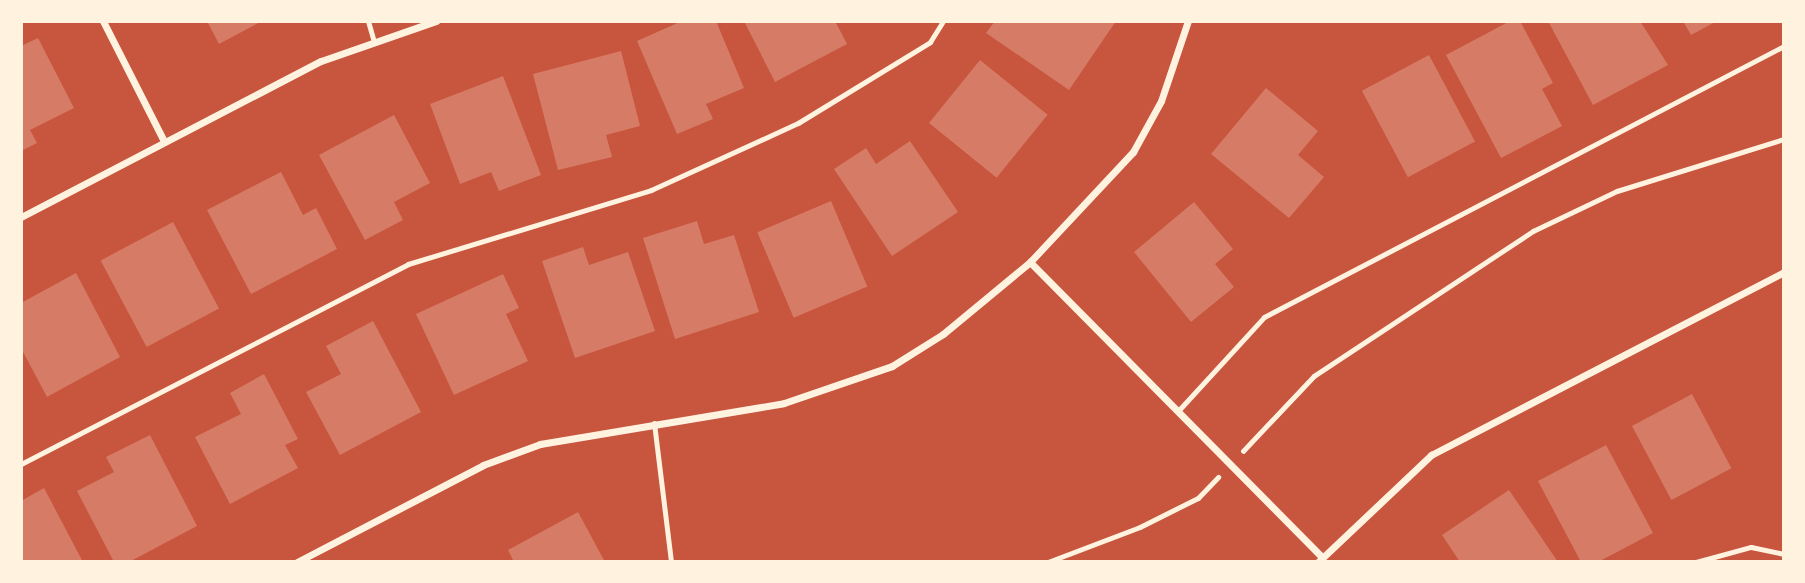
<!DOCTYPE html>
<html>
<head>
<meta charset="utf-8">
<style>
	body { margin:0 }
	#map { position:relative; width:1805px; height:583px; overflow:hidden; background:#c8553d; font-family:"Nunito Sans",sans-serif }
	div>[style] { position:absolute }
	.building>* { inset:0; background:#d67c66; transform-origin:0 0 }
	.path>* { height:4.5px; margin:-2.25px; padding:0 2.25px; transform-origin:2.25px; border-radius:2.25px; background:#fff3e0 }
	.service>* { height:5px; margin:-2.5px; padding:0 2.5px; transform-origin:2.5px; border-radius:2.5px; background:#fff3e0 }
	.minor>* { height:7px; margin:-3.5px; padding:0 3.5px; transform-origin:3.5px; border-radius:3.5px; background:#fff3e0 }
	span { translate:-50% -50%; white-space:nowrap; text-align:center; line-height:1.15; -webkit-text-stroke:7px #fff3e0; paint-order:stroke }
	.frame { position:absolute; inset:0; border:23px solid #fff3e0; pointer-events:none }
</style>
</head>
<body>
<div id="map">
	<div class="building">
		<div style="clip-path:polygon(207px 21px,262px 21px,219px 44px)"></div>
		<div style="clip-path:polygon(682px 21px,716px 21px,744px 88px,706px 104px,713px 119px,677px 134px,637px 41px)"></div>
		<div style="clip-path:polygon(744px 21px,835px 21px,847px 44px,775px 82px)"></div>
		<div style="clip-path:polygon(995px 21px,1116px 21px,1069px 90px,986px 33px)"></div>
		<div style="clip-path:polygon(1510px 21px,1520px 21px,1553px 83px,1542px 89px,1562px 126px,1501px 158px,1446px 55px)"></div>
		<div style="clip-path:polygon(1548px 21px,1640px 21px,1668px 65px,1593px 105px)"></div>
		<div style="clip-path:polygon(1683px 21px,1717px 21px,1691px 35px)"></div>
		<div style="clip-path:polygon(38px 38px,74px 108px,30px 130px,37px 143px,21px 151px,21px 46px)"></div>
		<div style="clip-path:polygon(621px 51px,640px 126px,606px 135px,612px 157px,558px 170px,533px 74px)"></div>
		<div style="left:1429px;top:55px;width:98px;height:76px;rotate:62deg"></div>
		<div style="left:980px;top:60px;width:87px;height:81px;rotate:39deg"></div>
		<div style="clip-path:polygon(503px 76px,541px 175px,499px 191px,491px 172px,460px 184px,430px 104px)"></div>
		<div style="clip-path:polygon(1266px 88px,1318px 131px,1298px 155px,1324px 177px,1289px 218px,1211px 154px)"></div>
		<div style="clip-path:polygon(394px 115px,430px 183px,394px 202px,403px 220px,365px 240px,319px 155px)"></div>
		<div style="clip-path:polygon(910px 141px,958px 212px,892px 256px,834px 169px,866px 148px,876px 164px)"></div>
		<div style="clip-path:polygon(281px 172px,303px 215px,316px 208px,337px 249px,251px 294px,207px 210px)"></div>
		<div style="left:831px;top:201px;width:93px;height:80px;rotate:67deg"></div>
		<div style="clip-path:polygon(1194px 202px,1233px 249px,1215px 264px,1234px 287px,1191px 322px,1134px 252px)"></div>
		<div style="clip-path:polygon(697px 221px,704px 244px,734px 235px,759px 312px,675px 339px,643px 238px)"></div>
		<div style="left:173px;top:222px;width:98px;height:82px;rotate:62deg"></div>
		<div style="clip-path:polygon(583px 247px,589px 265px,628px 252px,655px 331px,575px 358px,542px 261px)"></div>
		<div style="clip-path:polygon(76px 273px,120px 357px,47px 397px,21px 348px,21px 303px)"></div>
		<div style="clip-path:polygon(503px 274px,519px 308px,506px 314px,528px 361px,454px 395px,416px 314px)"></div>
		<div style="clip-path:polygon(373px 321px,421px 412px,340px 455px,306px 392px,341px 374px,326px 346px)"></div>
		<div style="clip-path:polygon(264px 374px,298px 439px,285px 445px,298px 468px,230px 504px,195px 437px,241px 414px,230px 393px)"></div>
		<div style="left:1692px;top:394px;width:84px;height:68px;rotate:62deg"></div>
		<div style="clip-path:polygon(150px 435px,197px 526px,129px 562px,114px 562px,77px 491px,114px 472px,106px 457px)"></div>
		<div style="clip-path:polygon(1606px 445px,1653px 533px,1598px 562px,1581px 562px,1538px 481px)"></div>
		<div style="clip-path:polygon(44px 488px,83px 562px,21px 562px,21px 501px)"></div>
		<div style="clip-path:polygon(1509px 490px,1558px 562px,1460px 562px,1442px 535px)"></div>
		<div style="clip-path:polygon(578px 512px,605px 562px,514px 562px,508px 550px)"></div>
	</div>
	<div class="path">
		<div style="left:1243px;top:451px;width:103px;rotate:-46.6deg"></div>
		<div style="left:1314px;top:376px;width:263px;rotate:-33.5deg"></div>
		<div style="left:1533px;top:231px;width:93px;rotate:-25.5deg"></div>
		<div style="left:1617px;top:191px;width:175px;rotate:-17.3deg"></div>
		<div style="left:1048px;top:562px;width:98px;rotate:-20.8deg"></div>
		<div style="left:1140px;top:527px;width:65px;rotate:-26.6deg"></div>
		<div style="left:1198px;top:498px;width:29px;rotate:-46deg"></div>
	</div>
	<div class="service">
		<div style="left:368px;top:21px;width:22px;rotate:74deg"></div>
		<div style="left:1178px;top:411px;width:127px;rotate:-47.5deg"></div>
		<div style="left:1264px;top:317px;width:586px;rotate:-27.53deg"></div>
		<div style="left:654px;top:423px;width:140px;rotate:83deg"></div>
		<div style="left:21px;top:464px;width:436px;rotate:-27.3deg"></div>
		<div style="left:408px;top:264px;width:254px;rotate:-16.9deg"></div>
		<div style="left:651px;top:190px;width:162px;rotate:-24.5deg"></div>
		<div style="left:798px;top:123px;width:155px;rotate:-31.5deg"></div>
		<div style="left:930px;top:42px;width:25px;rotate:-58deg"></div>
		<div style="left:1696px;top:562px;width:57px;rotate:-15.3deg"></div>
		<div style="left:1751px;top:547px;width:34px;rotate:12deg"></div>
	</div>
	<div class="minor">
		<div style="left:103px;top:21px;width:135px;rotate:63.1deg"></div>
		<div style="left:21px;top:217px;width:338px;rotate:-27.5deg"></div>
		<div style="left:321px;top:61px;width:122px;rotate:-19.2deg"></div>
		<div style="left:1030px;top:262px;width:415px;rotate:45.3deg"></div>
		<div style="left:297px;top:562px;width:210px;rotate:-27.5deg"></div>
		<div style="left:483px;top:465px;width:61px;rotate:-20.2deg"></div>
		<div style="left:540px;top:444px;width:247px;rotate:-9.5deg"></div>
		<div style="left:784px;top:403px;width:114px;rotate:-18.9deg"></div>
		<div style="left:892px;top:366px;width:60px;rotate:-32.1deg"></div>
		<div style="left:943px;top:334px;width:113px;rotate:-39.6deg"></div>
		<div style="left:1030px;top:262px;width:151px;rotate:-46.9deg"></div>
		<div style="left:1133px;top:152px;width:58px;rotate:-61.2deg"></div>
		<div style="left:1161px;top:101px;width:84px;rotate:-71.4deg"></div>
		<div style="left:1318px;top:562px;width:156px;rotate:-43.4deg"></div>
		<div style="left:1431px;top:455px;width:398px;rotate:-27.4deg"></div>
	</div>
	<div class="frame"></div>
</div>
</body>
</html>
